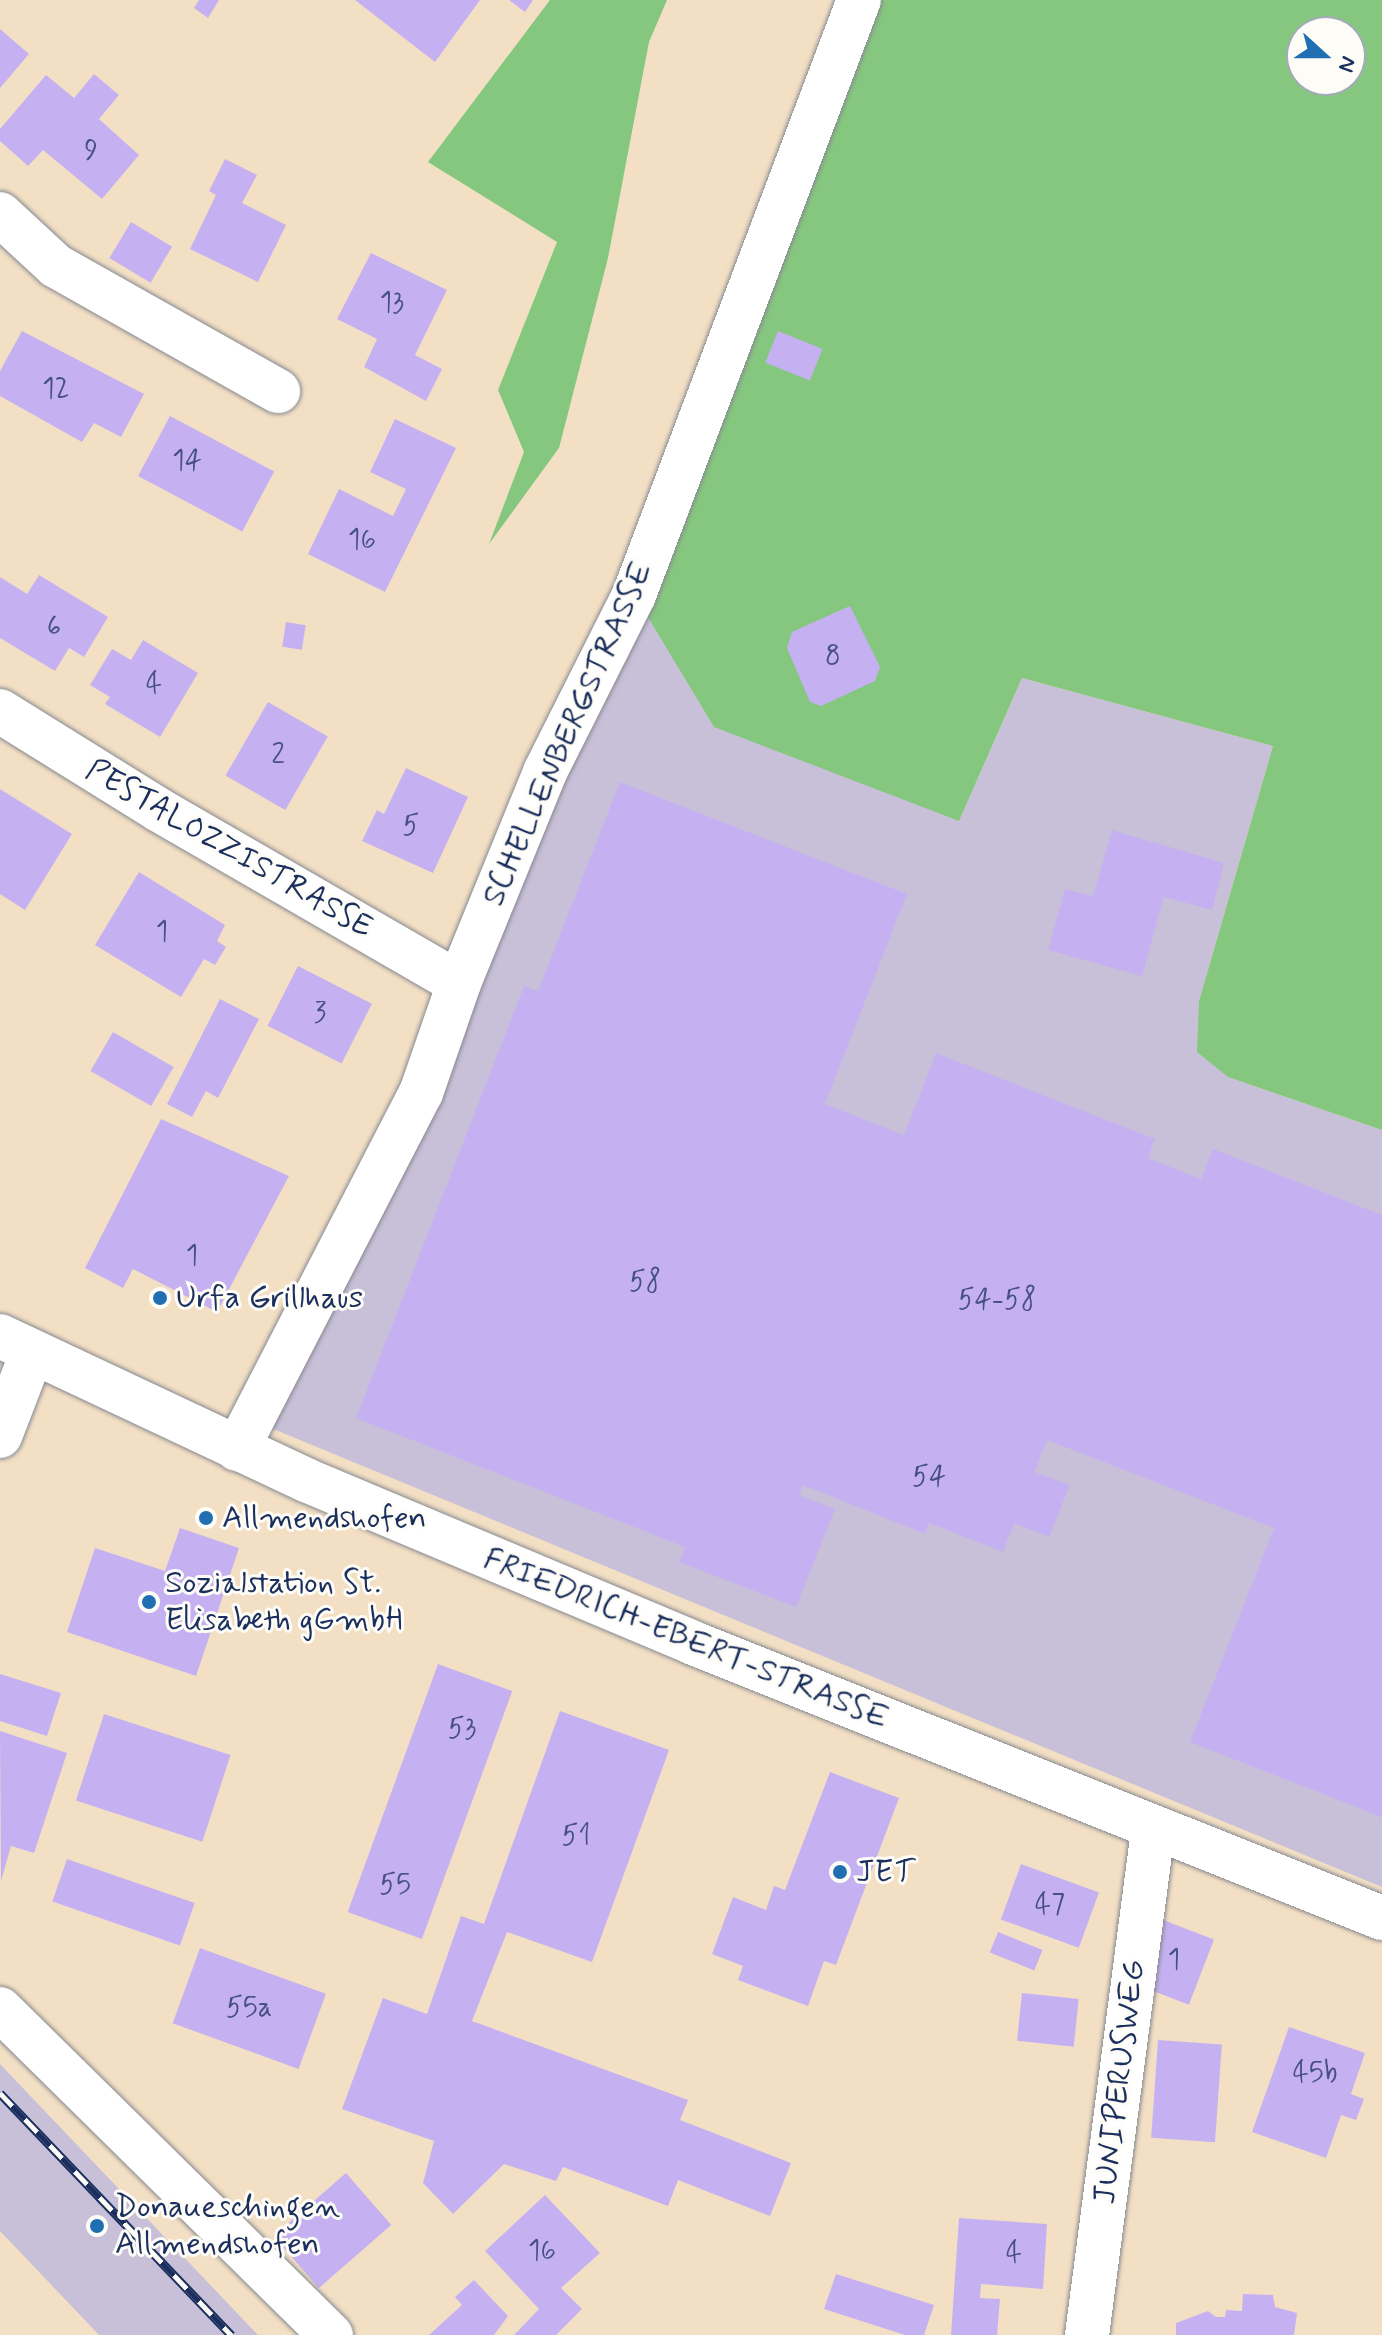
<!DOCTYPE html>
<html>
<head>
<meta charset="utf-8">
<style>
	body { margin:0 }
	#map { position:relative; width:1382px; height:2335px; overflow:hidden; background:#f3e0c4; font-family:Mynerve,sans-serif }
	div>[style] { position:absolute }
	.industrial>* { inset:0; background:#c8c0d8 }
	.green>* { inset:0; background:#86c77f }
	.building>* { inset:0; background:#c5b1f1; transform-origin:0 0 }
	.roads { filter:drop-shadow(0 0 2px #878891) drop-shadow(0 0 2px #878891) }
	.minor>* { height:44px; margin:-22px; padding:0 22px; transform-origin:22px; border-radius:22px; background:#fff }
	.major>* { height:44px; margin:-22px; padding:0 22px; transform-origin:22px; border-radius:22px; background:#fff }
	.rail>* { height:9px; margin-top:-4.5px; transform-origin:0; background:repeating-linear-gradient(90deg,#fdfcf7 0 18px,#1b2f5e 0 36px); box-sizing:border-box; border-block:2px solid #1b2f5e }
	.dots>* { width:22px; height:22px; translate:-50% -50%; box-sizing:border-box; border:4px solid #fdfcf7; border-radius:50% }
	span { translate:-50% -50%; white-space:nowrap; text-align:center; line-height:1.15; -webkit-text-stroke:6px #fdfcf7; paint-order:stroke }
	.number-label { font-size:28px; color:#465083 }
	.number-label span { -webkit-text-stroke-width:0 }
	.street-label { font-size:32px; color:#1b2f5e }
	.poi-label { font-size:32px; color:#1b2f5e }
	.left { translate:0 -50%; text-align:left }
	.north { position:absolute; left:1286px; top:16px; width:80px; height:80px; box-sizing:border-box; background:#fdfcf7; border:2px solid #a3aaba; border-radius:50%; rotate:111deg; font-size:22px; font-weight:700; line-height:32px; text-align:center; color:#1b2f5e }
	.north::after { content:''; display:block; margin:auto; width:28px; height:36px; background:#1f6fb2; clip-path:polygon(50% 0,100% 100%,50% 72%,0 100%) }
</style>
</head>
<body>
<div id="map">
	<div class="industrial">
		<div style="clip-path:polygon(643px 609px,959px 821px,1022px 678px,1273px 746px,1199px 1001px,1228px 1077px,1382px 1130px,1382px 1887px,266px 1426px)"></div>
		<div style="clip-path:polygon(0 2065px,0 2064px,258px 2335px,99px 2335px,0 2231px)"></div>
	</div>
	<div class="green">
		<div style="clip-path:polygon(550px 0,667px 0,649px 42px,608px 258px,559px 448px,489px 544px,524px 452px,498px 390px,557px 242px,428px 162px)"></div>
		<div style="clip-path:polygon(evenodd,870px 0,1382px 0,1382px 1130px,1228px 1077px,1197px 1052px,1199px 1001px,1273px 746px,1022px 678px,959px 821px,714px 727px,643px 609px,870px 0,1302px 32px,1350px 32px,1350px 80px,1302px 80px,1302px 32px)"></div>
	</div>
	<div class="building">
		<div style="clip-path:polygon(199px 0,219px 0,208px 18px,194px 8px)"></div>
		<div style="clip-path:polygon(355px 0,480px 0,435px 62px)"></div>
		<div style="clip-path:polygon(509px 0,533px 0,525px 12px)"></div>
		<div style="clip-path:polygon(0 29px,29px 54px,0 88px)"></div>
		<div style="clip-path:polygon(94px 74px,119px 95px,99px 119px,139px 155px,102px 199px,43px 150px,28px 166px,0 141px,0 129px,46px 75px,74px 98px)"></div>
		<div style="clip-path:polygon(225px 159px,257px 175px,242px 203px,286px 225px,258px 282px,190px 249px,216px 195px,209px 191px)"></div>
		<div style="left:131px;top:222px;width:48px;height:42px;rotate:31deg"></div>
		<div style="clip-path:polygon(371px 253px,447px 290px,415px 355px,442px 369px,426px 401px,364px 367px,377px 339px,337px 319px)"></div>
		<div style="clip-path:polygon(22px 331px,144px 394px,121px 437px,94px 423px,82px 442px,0 396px,0 371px)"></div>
		<div style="left:778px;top:331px;width:48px;height:34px;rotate:22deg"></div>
		<div style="left:170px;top:416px;width:118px;height:68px;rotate:28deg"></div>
		<div style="clip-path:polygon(395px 419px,456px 448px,385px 592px,308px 554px,339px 489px,393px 516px,406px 489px,370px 472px)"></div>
		<div style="clip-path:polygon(39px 575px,108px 617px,84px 657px,69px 648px,55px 671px,0 638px,0 577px,27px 594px)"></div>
		<div style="clip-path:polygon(850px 606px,880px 667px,875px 681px,821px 706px,810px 702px,787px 648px,792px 632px)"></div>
		<div style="left:286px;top:622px;width:20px;height:25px;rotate:9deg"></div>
		<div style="clip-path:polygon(143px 640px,198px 673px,160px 737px,105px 704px,110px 697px,90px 685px,112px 649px,131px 660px)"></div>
		<div style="left:268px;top:702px;width:69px;height:85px;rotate:30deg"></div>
		<div style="clip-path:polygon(406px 768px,468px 797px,433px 873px,362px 841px,377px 810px,384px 814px)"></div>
		<div style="clip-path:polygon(620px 782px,907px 894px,825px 1104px,904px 1135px,936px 1053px,1155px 1139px,1148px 1158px,1201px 1179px,1213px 1149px,1382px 1215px,1382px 1817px,1190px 1742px,1274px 1528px,1047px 1440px,1035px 1472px,1070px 1485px,1049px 1537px,1014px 1523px,1003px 1552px,929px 1523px,925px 1534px,803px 1485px,799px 1495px,835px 1509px,796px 1607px,679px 1562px,685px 1547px,356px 1418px,524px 986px,538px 991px)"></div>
		<div style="clip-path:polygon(0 789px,72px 834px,25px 910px,0 894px)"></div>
		<div style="clip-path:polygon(1112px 830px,1224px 863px,1212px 910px,1164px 897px,1142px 976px,1048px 950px,1065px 889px,1093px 896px)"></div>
		<div style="clip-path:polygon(139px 872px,225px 925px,217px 941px,226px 947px,215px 965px,204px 959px,181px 997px,95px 945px)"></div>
		<div style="left:298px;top:966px;width:83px;height:67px;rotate:27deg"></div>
		<div style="clip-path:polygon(220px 999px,259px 1019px,218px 1098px,206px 1091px,192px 1117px,167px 1104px)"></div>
		<div style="left:113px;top:1032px;width:70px;height:45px;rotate:30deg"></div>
		<div style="clip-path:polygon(161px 1119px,289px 1176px,217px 1312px,133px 1269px,123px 1288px,85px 1268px)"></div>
		<div style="clip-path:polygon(180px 1528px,239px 1548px,196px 1676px,67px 1632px,95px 1548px,165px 1571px)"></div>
		<div style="left:438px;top:1664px;width:79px;height:264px;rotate:20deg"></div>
		<div style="clip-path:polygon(0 1674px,61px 1693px,47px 1736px,0 1721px)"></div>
		<div style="clip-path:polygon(560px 1711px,669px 1750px,592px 1962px,507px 1932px,472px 2021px,688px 2100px,680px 2120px,791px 2163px,770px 2216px,678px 2180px,668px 2206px,563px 2167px,556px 2181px,504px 2164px,453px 2214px,423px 2183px,434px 2141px,342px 2109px,383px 1998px,427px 2014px,461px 1916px,484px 1924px)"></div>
		<div style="left:104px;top:1714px;width:133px;height:91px;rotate:18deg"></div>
		<div style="clip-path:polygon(0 1731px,67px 1753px,34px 1853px,11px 1846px,1px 1881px)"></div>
		<div style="clip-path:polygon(830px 1772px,899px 1798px,836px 1965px,824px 1961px,808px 2006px,738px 1980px,743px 1966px,712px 1954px,733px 1897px,766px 1910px,774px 1886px,785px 1890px)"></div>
		<div style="left:67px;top:1859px;width:135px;height:45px;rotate:19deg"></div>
		<div style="left:1021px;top:1864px;width:83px;height:59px;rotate:20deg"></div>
		<div style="left:1158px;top:1918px;width:60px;height:70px;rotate:21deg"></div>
		<div style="left:998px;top:1932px;width:48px;height:22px;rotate:22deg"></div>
		<div style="left:200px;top:1948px;width:134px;height:80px;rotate:20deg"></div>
		<div style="left:1022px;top:1993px;width:57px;height:48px;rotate:6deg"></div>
		<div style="clip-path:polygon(1289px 2027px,1365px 2053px,1351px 2094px,1364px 2099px,1356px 2120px,1341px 2115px,1326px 2158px,1252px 2132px)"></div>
		<div style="left:1158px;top:2040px;width:64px;height:98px;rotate:4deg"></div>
		<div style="left:346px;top:2173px;width:69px;height:96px;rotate:49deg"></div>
		<div style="clip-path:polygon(545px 2195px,600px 2253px,561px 2288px,582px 2309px,556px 2335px,514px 2335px,539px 2309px,485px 2251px)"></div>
		<div style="clip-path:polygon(959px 2218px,1047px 2224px,1043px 2289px,981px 2284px,980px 2298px,1000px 2299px,997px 2335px,951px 2335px)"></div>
		<div style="clip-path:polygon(836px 2274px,934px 2305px,924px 2335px,905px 2335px,824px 2309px)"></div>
		<div style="clip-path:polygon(474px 2280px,508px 2316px,494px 2335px,429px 2335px,462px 2305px,455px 2297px)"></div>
		<div style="clip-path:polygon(1243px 2294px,1273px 2295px,1275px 2307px,1297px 2313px,1294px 2335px,1176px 2335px,1176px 2323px,1208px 2311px,1216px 2317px,1225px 2317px,1226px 2310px,1242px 2311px)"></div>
	</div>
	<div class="roads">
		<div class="minor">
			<div style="left:0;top:214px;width:76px;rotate:42.9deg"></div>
			<div style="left:56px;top:266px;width:255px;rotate:29.4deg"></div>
			<div style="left:0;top:711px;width:187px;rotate:31.9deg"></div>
			<div style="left:159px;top:810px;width:346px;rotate:30deg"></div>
			<div style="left:0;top:1436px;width:89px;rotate:-68.9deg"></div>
			<div style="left:237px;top:1449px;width:401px;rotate:-62.7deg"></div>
			<div style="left:421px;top:1093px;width:116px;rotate:-70.9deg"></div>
			<div style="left:459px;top:983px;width:228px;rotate:-67.8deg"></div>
			<div style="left:545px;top:772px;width:198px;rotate:-63.3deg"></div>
			<div style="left:634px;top:595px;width:636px;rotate:-69.29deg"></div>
			<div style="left:0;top:2009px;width:465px;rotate:44.6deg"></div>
			<div style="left:1087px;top:2335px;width:509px;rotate:-82.55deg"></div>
		</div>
		<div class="major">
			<div style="left:0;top:1336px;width:338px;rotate:25.2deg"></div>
			<div style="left:306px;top:1480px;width:420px;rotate:22.8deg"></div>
			<div style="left:693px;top:1643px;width:742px;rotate:21.76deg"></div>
		</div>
	</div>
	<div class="rail">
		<div style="left:0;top:2093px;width:335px;rotate:46.3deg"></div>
	</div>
	<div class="dots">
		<div style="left:160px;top:1298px;background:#1f6fb2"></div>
		<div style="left:206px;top:1518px;background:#1f6fb2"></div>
		<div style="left:149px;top:1602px;background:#1f6fb2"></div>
		<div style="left:840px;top:1872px;background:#1f6fb2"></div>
		<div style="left:97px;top:2226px;background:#1f6fb2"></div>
	</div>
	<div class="number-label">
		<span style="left:91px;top:152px">9</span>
		<span style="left:392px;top:304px">13</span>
		<span style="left:56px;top:390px">12</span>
		<span style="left:187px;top:462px">14</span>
		<span style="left:362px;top:541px">16</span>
		<span style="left:54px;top:628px">6</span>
		<span style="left:833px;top:657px">8</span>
		<span style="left:154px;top:685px">4</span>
		<span style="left:278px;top:756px">2</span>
		<span style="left:411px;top:827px">5</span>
		<span style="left:162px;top:933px">1</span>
		<span style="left:320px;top:1014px">3</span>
		<span style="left:192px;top:1257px">1</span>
		<span style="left:645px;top:1283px">58</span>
		<span style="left:997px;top:1301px">54-58</span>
		<span style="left:929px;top:1478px">54</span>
		<span style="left:462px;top:1730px">53</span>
		<span style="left:576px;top:1837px">51</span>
		<span style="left:395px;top:1886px">55</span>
		<span style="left:1050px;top:1906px">47</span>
		<span style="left:1174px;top:1961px">1</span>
		<span style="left:249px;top:2009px">55a</span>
		<span style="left:1315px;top:2074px">45b</span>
		<span style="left:542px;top:2252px">16</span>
		<span style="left:1014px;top:2254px">4</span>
	</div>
	<div class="street-label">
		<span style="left:568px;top:734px;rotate:-66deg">SCHELLENBERGSTRASSE</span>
		<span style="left:229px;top:849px;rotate:30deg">PESTALOZZISTRASSE</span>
		<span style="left:686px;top:1639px;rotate:22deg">FRIEDRICH-EBERT-STRASSE</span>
		<span style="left:1120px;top:2082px;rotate:-83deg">JUNIPERUSWEG</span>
	</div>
	<div class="poi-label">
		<span class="left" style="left:176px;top:1298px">Urfa Grillhaus</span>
		<span class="left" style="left:222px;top:1518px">Allmendshofen</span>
		<span class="left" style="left:165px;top:1602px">Sozialstation St.<br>Elisabeth gGmbH</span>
		<span class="left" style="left:856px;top:1872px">JET</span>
		<span class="left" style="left:115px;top:2226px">Donaueschingen<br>Allmendshofen</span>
	</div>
	<div class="north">N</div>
</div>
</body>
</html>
